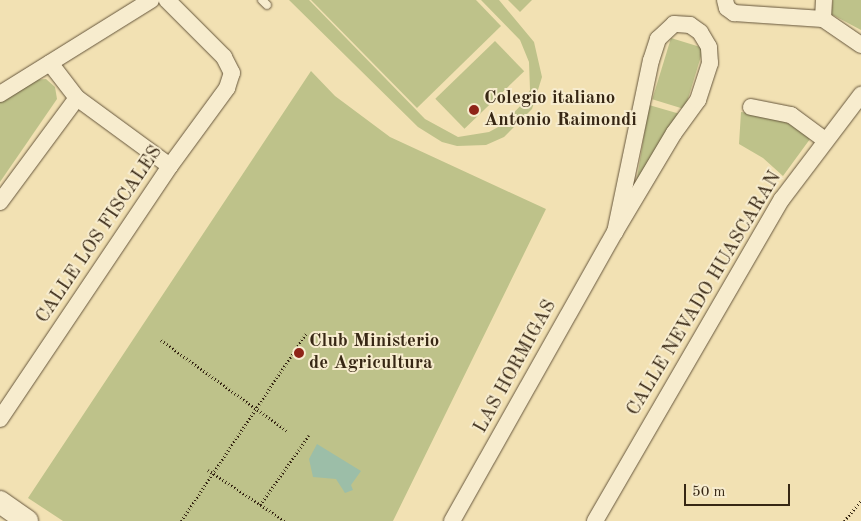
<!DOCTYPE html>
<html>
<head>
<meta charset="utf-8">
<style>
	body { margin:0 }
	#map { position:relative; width:861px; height:521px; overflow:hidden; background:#f2e1b3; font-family:"Old Standard TT",serif }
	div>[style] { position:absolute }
	.green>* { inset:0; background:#bec28a; transform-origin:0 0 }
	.water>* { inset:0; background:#9cbea8 }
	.path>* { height:2.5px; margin-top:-1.25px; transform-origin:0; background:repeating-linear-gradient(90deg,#372714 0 1px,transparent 0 3.5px) }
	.roads { filter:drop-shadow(0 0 1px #66563c) drop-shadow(0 0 1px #66563c) }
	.service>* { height:8px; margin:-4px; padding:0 4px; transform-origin:4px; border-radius:4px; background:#f7ecce }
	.minor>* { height:16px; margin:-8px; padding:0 8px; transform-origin:8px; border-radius:8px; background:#f7ecce }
	.secondary>* { height:22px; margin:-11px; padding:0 11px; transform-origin:11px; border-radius:11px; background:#f7ecce }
	.dots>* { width:14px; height:14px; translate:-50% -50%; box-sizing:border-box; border:2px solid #f7ecce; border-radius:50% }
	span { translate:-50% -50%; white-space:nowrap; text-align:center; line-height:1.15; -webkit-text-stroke:4px #f7ecce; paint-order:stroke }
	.poi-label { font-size:19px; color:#372714; font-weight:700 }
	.left { translate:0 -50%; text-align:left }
	.street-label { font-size:19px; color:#372714 }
	.scale { position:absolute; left:684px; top:484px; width:106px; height:22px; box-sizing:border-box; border:2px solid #372714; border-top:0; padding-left:6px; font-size:15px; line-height:18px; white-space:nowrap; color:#372714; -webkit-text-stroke:4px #f7ecce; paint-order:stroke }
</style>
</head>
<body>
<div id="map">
	<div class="green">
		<div style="clip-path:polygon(289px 0,309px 0,425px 119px,458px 137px,489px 132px,502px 125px,524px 102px,530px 90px,529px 62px,520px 40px,481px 0,499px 0,534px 42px,542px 77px,532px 109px,504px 137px,486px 145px,457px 146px,442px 142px,418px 127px)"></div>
		<div style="clip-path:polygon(311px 0,476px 0,501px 26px,417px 108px)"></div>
		<div style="clip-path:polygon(508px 0,532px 0,520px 12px)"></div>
		<div style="clip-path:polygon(833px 0,861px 0,861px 30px,831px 14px)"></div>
		<div style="left:671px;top:38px;width:34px;height:64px;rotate:17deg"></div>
		<div style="left:495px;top:41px;width:42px;height:83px;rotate:46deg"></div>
		<div style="clip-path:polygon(311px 71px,335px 96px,390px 137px,546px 209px,393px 521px,63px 521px,28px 498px)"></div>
		<div style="clip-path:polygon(46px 79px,55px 87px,57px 99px,0 182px,0 102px,34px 80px)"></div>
		<div style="clip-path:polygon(649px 105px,680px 114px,635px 190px)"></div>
		<div style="clip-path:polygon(741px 112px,775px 117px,801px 130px,810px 139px,783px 176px,763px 158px,739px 144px)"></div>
	</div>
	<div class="water">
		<div style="clip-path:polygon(317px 444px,361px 471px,351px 485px,353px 490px,345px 493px,336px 479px,313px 477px,309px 459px)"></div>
	</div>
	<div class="path">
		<div style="left:161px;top:340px;width:155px;rotate:35.8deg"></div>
		<div style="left:208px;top:470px;width:92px;rotate:33.5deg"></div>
		<div style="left:260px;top:505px;width:85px;rotate:-55deg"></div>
		<div style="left:181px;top:521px;width:227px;rotate:-56.3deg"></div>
		<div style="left:844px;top:521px;width:26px;rotate:-50deg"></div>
	</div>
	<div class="roads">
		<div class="service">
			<div style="left:262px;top:0;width:7px;rotate:45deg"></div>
		</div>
		<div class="minor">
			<div style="left:725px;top:0;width:8px;rotate:76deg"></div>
			<div style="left:727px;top:8px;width:9px;rotate:36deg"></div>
			<div style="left:734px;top:13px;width:89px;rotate:3.9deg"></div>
			<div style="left:823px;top:19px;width:46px;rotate:34.4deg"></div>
			<div style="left:823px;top:19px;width:19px;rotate:-87deg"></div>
			<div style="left:50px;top:63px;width:44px;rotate:52.4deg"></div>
			<div style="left:77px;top:98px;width:115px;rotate:36.2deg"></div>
			<div style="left:0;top:94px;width:178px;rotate:-31.9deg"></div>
			<div style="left:751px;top:107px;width:41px;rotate:11.3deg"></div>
			<div style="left:791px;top:115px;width:42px;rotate:36.3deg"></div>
			<div style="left:0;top:202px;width:129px;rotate:-53.5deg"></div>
			<div style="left:0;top:419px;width:305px;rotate:-56.1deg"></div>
			<div style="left:170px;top:166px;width:97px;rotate:-53.8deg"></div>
			<div style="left:227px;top:88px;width:16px;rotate:-72deg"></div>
			<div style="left:232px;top:73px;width:18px;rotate:-117deg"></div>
			<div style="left:224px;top:57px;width:81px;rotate:-135deg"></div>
			<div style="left:452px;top:521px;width:332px;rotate:-60.6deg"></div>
			<div style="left:615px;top:232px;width:115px;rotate:-59.2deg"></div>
			<div style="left:674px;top:133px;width:41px;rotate:-54deg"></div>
			<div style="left:698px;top:100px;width:39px;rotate:-72deg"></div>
			<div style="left:710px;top:63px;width:16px;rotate:-94deg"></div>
			<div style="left:709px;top:47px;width:17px;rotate:-121deg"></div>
			<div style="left:700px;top:32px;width:12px;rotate:-145deg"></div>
			<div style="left:690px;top:25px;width:16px;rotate:-176deg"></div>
			<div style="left:674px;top:24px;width:22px;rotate:137deg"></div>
			<div style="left:658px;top:39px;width:22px;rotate:108deg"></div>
			<div style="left:651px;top:60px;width:176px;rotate:101.8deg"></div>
			<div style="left:595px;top:521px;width:372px;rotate:-59.9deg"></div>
			<div style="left:782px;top:199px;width:131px;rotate:-52.8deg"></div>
		</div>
		<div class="secondary">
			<div style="left:0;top:502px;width:33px;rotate:35deg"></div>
		</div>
	</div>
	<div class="dots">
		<div style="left:474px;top:110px;background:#8f2418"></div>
		<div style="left:299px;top:353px;background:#8f2418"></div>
	</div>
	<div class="poi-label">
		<span class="left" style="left:484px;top:110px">Colegio italiano<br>Antonio Raimondi</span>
		<span class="left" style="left:309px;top:353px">Club Ministerio<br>de Agricultura</span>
	</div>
	<div class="street-label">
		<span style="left:100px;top:235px;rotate:-56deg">CALLE LOS FISCALES</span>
		<span style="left:705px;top:294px;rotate:-59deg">CALLE NEVADO HUASCARAN</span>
		<span style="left:516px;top:367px;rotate:-61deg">LAS HORMIGAS</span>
	</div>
	<div class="scale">50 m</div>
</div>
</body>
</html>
